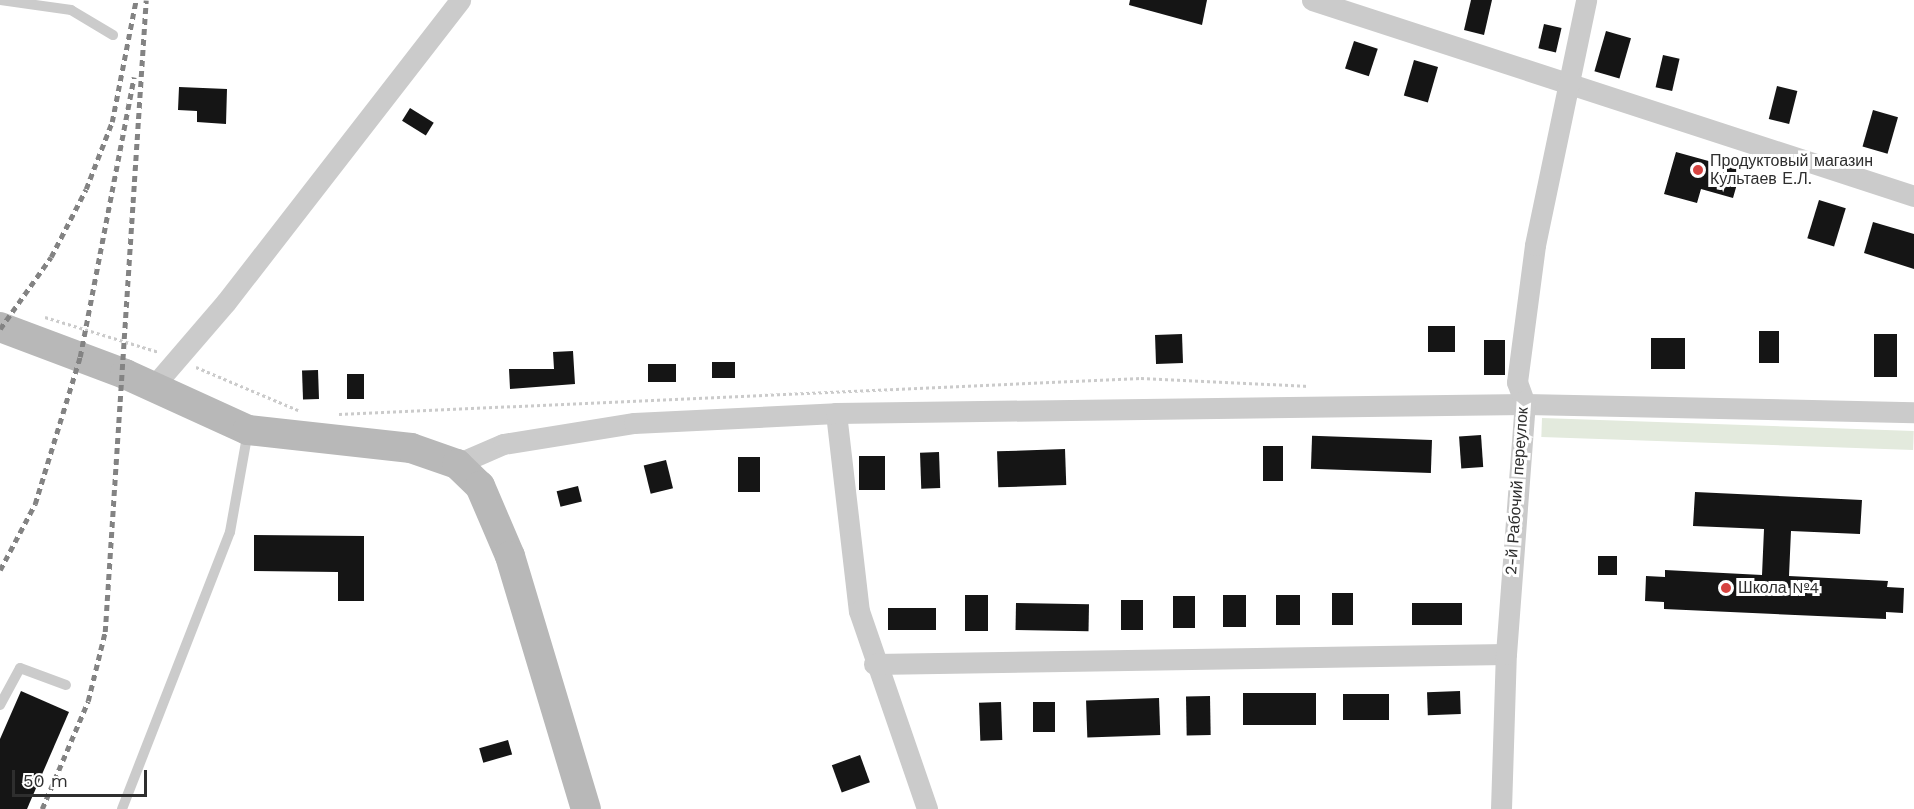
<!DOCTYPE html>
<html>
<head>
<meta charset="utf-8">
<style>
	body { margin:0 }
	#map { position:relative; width:1914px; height:809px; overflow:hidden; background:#fff; font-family:"Work Sans",sans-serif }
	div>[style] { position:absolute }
	.green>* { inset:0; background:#e3eadd; transform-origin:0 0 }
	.building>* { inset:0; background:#151515; transform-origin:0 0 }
	.path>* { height:3px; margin-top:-1.5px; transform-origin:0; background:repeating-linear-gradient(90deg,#cbcbcb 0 3px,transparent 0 6px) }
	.lane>* { height:10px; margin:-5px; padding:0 5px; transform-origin:5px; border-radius:5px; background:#cbcbcb }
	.street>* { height:21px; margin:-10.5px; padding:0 10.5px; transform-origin:10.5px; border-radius:10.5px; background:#cbcbcb }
	.secondary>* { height:30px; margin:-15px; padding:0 15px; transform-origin:15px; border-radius:15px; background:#b8b8b8 }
	.rail>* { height:4.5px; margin-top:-2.25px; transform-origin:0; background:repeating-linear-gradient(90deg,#838383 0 6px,transparent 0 10.5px) }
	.dots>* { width:16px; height:16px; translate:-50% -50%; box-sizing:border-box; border:3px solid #fff; border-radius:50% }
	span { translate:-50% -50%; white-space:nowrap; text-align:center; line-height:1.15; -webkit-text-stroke:6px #fff; paint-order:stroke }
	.poi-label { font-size:16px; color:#2e2e2e }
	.left { translate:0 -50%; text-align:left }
	.street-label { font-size:16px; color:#2e2e2e }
	.scale { position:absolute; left:12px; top:770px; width:135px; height:27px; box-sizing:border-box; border:3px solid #2e2e2e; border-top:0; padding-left:8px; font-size:18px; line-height:21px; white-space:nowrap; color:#2e2e2e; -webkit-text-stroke:4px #fff; paint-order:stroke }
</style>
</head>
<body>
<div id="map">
	<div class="green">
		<div style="left:1542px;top:418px;width:372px;height:19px;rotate:2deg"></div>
	</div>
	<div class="building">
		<div style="clip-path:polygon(1130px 0,1207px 0,1202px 25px,1129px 5px)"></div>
		<div style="clip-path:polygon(1471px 0,1492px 0,1484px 35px,1464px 30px)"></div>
		<div style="left:1544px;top:24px;width:18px;height:25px;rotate:13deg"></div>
		<div style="left:1606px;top:31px;width:26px;height:42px;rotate:16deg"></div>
		<div style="left:1354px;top:41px;width:25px;height:29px;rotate:18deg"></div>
		<div style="left:1663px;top:55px;width:17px;height:33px;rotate:13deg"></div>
		<div style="left:1414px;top:60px;width:25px;height:37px;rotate:16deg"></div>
		<div style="left:1777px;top:86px;width:21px;height:34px;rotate:14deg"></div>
		<div style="clip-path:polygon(179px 87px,227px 89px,226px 124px,197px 122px,197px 111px,178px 110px)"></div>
		<div style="left:410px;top:108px;width:28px;height:15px;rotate:32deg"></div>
		<div style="left:1873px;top:110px;width:26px;height:38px;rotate:16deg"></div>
		<div style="clip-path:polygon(1676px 152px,1741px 170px,1733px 198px,1701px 189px,1697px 203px,1664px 194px)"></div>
		<div style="left:1819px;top:200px;width:28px;height:40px;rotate:17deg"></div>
		<div style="clip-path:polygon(1873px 222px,1914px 234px,1914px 269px,1864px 253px)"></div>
		<div style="left:1428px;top:326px;width:27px;height:26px"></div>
		<div style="left:1759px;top:331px;width:20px;height:32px"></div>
		<div style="left:1182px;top:334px;width:29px;height:27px;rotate:88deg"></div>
		<div style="left:1874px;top:334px;width:23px;height:43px"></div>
		<div style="left:1685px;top:338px;width:31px;height:34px;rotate:90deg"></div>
		<div style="left:1484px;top:340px;width:21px;height:35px"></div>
		<div style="clip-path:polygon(573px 351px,575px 384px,510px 389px,509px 369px,554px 369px,553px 352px)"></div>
		<div style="left:735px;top:362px;width:16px;height:23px;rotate:90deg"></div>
		<div style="left:676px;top:364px;width:18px;height:28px;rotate:90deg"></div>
		<div style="left:318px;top:370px;width:29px;height:16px;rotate:88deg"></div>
		<div style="left:347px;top:374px;width:17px;height:25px"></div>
		<div style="left:1481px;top:435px;width:32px;height:22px;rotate:86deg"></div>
		<div style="left:1432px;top:440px;width:33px;height:120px;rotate:92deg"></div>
		<div style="left:1263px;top:446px;width:20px;height:35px"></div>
		<div style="left:1065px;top:449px;width:36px;height:68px;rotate:88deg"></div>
		<div style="left:939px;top:452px;width:36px;height:19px;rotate:88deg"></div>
		<div style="left:859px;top:456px;width:26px;height:34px"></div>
		<div style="left:760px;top:457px;width:35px;height:22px;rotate:90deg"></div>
		<div style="left:666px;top:460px;width:29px;height:23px;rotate:76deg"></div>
		<div style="left:578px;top:486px;width:16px;height:22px;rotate:76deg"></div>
		<div style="clip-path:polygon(1695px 492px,1862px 500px,1860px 534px,1791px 531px,1789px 576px,1888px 581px,1887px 587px,1904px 588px,1903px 613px,1886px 612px,1886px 619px,1664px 609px,1664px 602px,1645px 601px,1646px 576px,1665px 577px,1665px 570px,1762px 575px,1764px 529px,1693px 526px)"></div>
		<div style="clip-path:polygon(254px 535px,364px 536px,364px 601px,338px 601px,338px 572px,254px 571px)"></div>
		<div style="left:1598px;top:556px;width:19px;height:19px"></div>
		<div style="left:1332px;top:593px;width:21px;height:32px"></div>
		<div style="left:965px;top:595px;width:23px;height:36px"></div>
		<div style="left:1223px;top:595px;width:23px;height:32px"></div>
		<div style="left:1300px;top:595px;width:30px;height:24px;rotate:90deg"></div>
		<div style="left:1173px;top:596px;width:22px;height:32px"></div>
		<div style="left:1121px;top:600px;width:22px;height:30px"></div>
		<div style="left:1016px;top:603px;width:73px;height:27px;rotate:1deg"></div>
		<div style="left:1462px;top:603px;width:22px;height:50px;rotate:90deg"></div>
		<div style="left:936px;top:608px;width:22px;height:48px;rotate:90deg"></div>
		<div style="clip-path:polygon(21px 691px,69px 712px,27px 809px,0 809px,0 739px)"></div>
		<div style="left:1460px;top:691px;width:23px;height:33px;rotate:88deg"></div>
		<div style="left:1316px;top:693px;width:32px;height:73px;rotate:90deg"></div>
		<div style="left:1343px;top:694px;width:46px;height:26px"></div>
		<div style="left:1210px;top:696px;width:39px;height:24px;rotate:89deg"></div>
		<div style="left:1159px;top:698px;width:37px;height:73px;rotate:88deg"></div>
		<div style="left:1001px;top:702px;width:38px;height:22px;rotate:88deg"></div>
		<div style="left:1033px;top:702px;width:22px;height:30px"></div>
		<div style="left:508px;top:740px;width:15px;height:30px;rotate:74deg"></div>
		<div style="left:860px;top:755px;width:29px;height:30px;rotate:70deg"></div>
	</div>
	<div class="path">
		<div style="left:45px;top:317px;width:119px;rotate:17.1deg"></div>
		<div style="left:196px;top:367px;width:111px;rotate:22.9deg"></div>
		<div style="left:339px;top:414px;width:803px;rotate:-2.57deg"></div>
		<div style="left:1141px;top:378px;width:168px;rotate:2.7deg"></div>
	</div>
	<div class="lane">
		<div style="left:0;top:0;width:72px;rotate:8deg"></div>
		<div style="left:71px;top:10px;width:49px;rotate:30.8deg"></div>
		<div style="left:0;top:705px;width:42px;rotate:-61.6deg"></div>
		<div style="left:20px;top:668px;width:49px;rotate:20.3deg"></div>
		<div style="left:122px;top:809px;width:297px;rotate:-68.7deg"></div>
		<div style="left:230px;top:532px;width:103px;rotate:-79.9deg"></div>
	</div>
	<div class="street">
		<div style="left:1312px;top:0;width:633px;rotate:18.03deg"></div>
		<div style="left:152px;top:388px;width:113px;rotate:-49.3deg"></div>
		<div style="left:226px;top:302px;width:382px;rotate:-52.2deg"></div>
		<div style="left:836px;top:413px;width:199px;rotate:83.4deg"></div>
		<div style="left:859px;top:611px;width:209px;rotate:71deg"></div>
		<div style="left:457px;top:464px;width:50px;rotate:-23.5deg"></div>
		<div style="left:503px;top:444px;width:133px;rotate:-9.1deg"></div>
		<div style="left:634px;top:423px;width:202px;rotate:-2.8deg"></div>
		<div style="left:836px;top:413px;width:689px;rotate:-0.75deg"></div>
		<div style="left:1525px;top:404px;width:389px;rotate:1.2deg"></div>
		<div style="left:874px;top:664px;width:632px;rotate:-0.91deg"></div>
		<div style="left:1501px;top:809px;width:155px;rotate:-88.2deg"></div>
		<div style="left:1506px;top:654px;width:251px;rotate:-85.7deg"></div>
		<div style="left:1525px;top:404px;width:23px;rotate:-110deg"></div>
		<div style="left:1517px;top:382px;width:138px;rotate:-82.5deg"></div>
		<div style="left:1535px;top:245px;width:250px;rotate:-78.2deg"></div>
	</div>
	<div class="secondary">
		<div style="left:0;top:327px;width:134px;rotate:20.6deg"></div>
		<div style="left:125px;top:374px;width:135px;rotate:24.5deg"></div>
		<div style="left:248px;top:430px;width:164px;rotate:6.3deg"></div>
		<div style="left:411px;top:448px;width:49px;rotate:19.2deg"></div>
		<div style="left:457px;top:464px;width:32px;rotate:44deg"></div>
		<div style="left:480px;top:486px;width:76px;rotate:66.8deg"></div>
		<div style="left:510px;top:556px;width:264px;rotate:73.3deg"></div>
	</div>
	<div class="rail">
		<div style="left:0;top:329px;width:88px;rotate:-54.7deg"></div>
		<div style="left:51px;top:257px;width:76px;rotate:-62.8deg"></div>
		<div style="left:86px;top:189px;width:72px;rotate:-68.8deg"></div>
		<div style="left:112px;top:122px;width:124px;rotate:-78.9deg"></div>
		<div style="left:0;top:570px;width:75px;rotate:-62.1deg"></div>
		<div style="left:35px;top:504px;width:154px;rotate:-73deg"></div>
		<div style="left:80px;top:357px;width:285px;rotate:-79.1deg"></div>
		<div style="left:42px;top:809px;width:117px;rotate:-66.9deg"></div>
		<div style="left:88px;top:701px;width:71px;rotate:-76.2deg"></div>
		<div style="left:105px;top:632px;width:633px;rotate:-86.29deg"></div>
	</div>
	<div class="dots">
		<div style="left:1698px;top:170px;background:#d64340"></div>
		<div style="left:1726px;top:588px;background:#d64340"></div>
	</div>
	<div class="poi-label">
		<span class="left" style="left:1710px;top:170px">Продуктовый магазин<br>Культаев Е.Л.</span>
		<span class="left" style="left:1738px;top:588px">Школа №4</span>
	</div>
	<div class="street-label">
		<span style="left:1517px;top:491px;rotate:-86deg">2-й Рабочий переулок</span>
	</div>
	<div class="scale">50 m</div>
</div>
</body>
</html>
